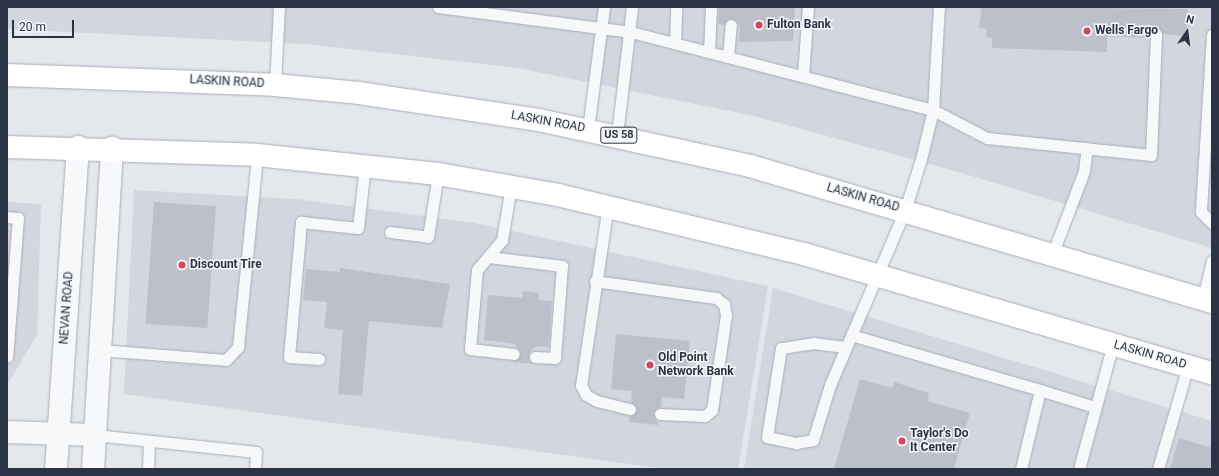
<!DOCTYPE html>
<html>
<head>
<meta charset="utf-8">
<style>
	body { margin:0 }
	#map { position:relative; width:1219px; height:476px; overflow:hidden; background:#e4e7ec; font-family:Roboto,sans-serif }
	div>[style] { position:absolute }
	.built>* { inset:0; background:#d2d6de }
	.building>* { inset:0; background:#bbc0ca; transform-origin:0 0 }
	.roads { filter:drop-shadow(0 0 1px #a9aeb7) drop-shadow(0 0 1px #a9aeb7) }
	.service>* { height:11px; margin:-5.5px; padding:0 5.5px; transform-origin:5.5px; border-radius:5.5px; background:#f7f8fa }
	.minor>* { height:22px; margin:-11px; padding:0 11px; transform-origin:11px; border-radius:11px; background:#f7f8fa }
	.primary>* { height:22px; margin:-11px; padding:0 11px; transform-origin:11px; border-radius:11px; background:#fff }
	.dots>* { width:11px; height:11px; translate:-50% -50%; box-sizing:border-box; border:2px solid #f4f6f9; border-radius:50% }
	span { translate:-50% -50%; white-space:nowrap; text-align:center; line-height:1.15; -webkit-text-stroke:3px #f4f6f9; paint-order:stroke }
	.shield-label span { padding:1px 3px; background:#f4f6f9; border:1px solid; border-radius:3px; -webkit-text-stroke-width:0 }
	.shield-label { font-size:11px; color:#2b3445; font-weight:700 }
	.poi-label { font-size:12px; color:#2b3445; font-weight:700 }
	.left { translate:0 -50%; text-align:left }
	.street-label { font-size:12px; color:#2b3445 }
	.frame { position:absolute; inset:0; border:8px solid #2b3445; pointer-events:none }
	.north { position:absolute; left:1167px; top:12px; width:40px; height:40px; -webkit-text-stroke:3px #f4f6f9; paint-order:stroke; rotate:14deg; font-size:11px; font-weight:700; line-height:16px; text-align:center; color:#2b3445 }
	.north::after { content:''; display:block; margin:auto; width:14px; height:18px; background:#2b3445; clip-path:polygon(50% 0,100% 100%,50% 72%,0 100%) }
	.scale { position:absolute; left:12px; top:20px; width:62px; height:18px; box-sizing:border-box; border:2px solid #2b3445; border-top:0; padding-left:5px; font-size:12px; line-height:14px; white-space:nowrap; color:#2b3445; -webkit-text-stroke:3px #f4f6f9; paint-order:stroke }
</style>
</head>
<body>
<div id="map">
	<div class="built">
		<div style="clip-path:polygon(7px 7px,1212px 7px,1212px 248px,955px 171px,754px 116px,518px 68px,305px 44px,7px 29px)"></div>
		<div style="clip-path:polygon(134px 190px,296px 199px,475px 223px,768px 286px,738px 469px,665px 469px,124px 394px)"></div>
		<div style="clip-path:polygon(7px 202px,41px 204px,37px 335px,7px 385px)"></div>
		<div style="clip-path:polygon(773px 288px,1212px 421px,1212px 469px,744px 469px)"></div>
	</div>
	<div class="building">
		<div style="clip-path:polygon(719px 7px,795px 7px,793px 41px,739px 42px,740px 26px,735px 20px,728px 19px,724px 25px,718px 24px)"></div>
		<div style="clip-path:polygon(982px 7px,1188px 9px,1186px 36px,1163px 34px,1156px 27px,1147px 38px,1107px 36px,1107px 52px,992px 48px,992px 38px,986px 37px,987px 29px,979px 28px)"></div>
		<div style="left:154px;top:202px;width:62px;height:122px;rotate:4deg"></div>
		<div style="clip-path:polygon(340px 268px,450px 284px,442px 328px,369px 321px,362px 396px,338px 394px,343px 330px,324px 328px,327px 302px,303px 300px,306px 269px,340px 272px)"></div>
		<div style="clip-path:polygon(523px 291px,539px 293px,539px 300px,552px 301px,549px 347px,536px 346px,529px 353px,529px 360px,534px 364px,513px 362px,521px 354px,515px 344px,484px 340px,488px 295px,522px 298px)"></div>
		<div style="clip-path:polygon(616px 334px,690px 341px,684px 399px,662px 397px,661px 407px,653px 413px,659px 425px,629px 422px,630px 416px,637px 410px,631px 402px,632px 391px,611px 389px)"></div>
		<div style="clip-path:polygon(860px 379px,892px 388px,894px 382px,929px 393px,927px 401px,970px 413px,954px 469px,834px 469px)"></div>
		<div style="clip-path:polygon(1179px 438px,1212px 448px,1212px 469px,1170px 469px)"></div>
	</div>
	<div class="roads">
		<div class="service">
			<div style="left:438px;top:7px;width:195px;rotate:7.4deg"></div>
			<div style="left:631px;top:32px;width:312px;rotate:14.5deg"></div>
			<div style="left:933px;top:110px;width:61px;rotate:27.4deg"></div>
			<div style="left:987px;top:138px;width:165px;rotate:5.9deg"></div>
			<div style="left:1151px;top:155px;width:121px;rotate:-87.6deg"></div>
			<div style="left:1212px;top:35px;width:177px;rotate:93.6deg"></div>
			<div style="left:1201px;top:212px;width:16px;rotate:45deg"></div>
			<div style="left:675px;top:43px;width:36px;rotate:-88deg"></div>
			<div style="left:709px;top:52px;width:45px;rotate:-87.5deg"></div>
			<div style="left:728px;top:57px;width:32px;rotate:-85deg"></div>
			<div style="left:803px;top:76px;width:69px;rotate:-85.9deg"></div>
			<div style="left:275px;top:85px;width:78px;rotate:-87.1deg"></div>
			<div style="left:588px;top:129px;width:123px;rotate:-82.5deg"></div>
			<div style="left:617px;top:135px;width:129px;rotate:-83.3deg"></div>
			<div style="left:511px;top:186px;width:55px;rotate:99.5deg"></div>
			<div style="left:502px;top:240px;width:39px;rotate:130deg"></div>
			<div style="left:477px;top:270px;width:79px;rotate:95.1deg"></div>
			<div style="left:470px;top:349px;width:44px;rotate:6.5deg"></div>
			<div style="left:608px;top:205px;width:182px;rotate:98.5deg"></div>
			<div style="left:581px;top:385px;width:11px;rotate:63deg"></div>
			<div style="left:586px;top:395px;width:13px;rotate:29deg"></div>
			<div style="left:597px;top:401px;width:34px;rotate:14deg"></div>
			<div style="left:7px;top:217px;width:11px;rotate:5deg"></div>
			<div style="left:18px;top:218px;width:139px;rotate:94.5deg"></div>
			<div style="left:390px;top:232px;width:38px;rotate:7deg"></div>
			<div style="left:428px;top:237px;width:64px;rotate:-81deg"></div>
			<div style="left:1052px;top:255px;width:90px;rotate:-69.1deg"></div>
			<div style="left:1084px;top:171px;width:23px;rotate:-83deg"></div>
			<div style="left:489px;top:257px;width:74px;rotate:7deg"></div>
			<div style="left:562px;top:266px;width:92px;rotate:94.4deg"></div>
			<div style="left:555px;top:358px;width:20px;rotate:-177deg"></div>
			<div style="left:595px;top:281px;width:122px;rotate:8deg"></div>
			<div style="left:716px;top:298px;width:10px;rotate:37deg"></div>
			<div style="left:724px;top:304px;width:11px;rotate:80deg"></div>
			<div style="left:726px;top:315px;width:96px;rotate:98.4deg"></div>
			<div style="left:712px;top:410px;width:9px;rotate:139deg"></div>
			<div style="left:705px;top:416px;width:45px;rotate:-177.5deg"></div>
			<div style="left:1203px;top:299px;width:39px;rotate:-77deg"></div>
			<div style="left:851px;top:335px;width:197px;rotate:16.2deg"></div>
			<div style="left:845px;top:347px;width:31px;rotate:-173deg"></div>
			<div style="left:814px;top:343px;width:33px;rotate:171deg"></div>
			<div style="left:781px;top:348px;width:90px;rotate:98.9deg"></div>
			<div style="left:767px;top:437px;width:30px;rotate:12deg"></div>
			<div style="left:796px;top:443px;width:17px;rotate:-10deg"></div>
			<div style="left:813px;top:440px;width:58px;rotate:-72.8deg"></div>
			<div style="left:830px;top:385px;width:190px;rotate:-66.8deg"></div>
			<div style="left:905px;top:210px;width:53px;rotate:-72.6deg"></div>
			<div style="left:921px;top:159px;width:50px;rotate:-76.2deg"></div>
			<div style="left:933px;top:110px;width:103px;rotate:-86.7deg"></div>
			<div style="left:100px;top:350px;width:126px;rotate:4.5deg"></div>
			<div style="left:226px;top:360px;width:18px;rotate:-47deg"></div>
			<div style="left:238px;top:347px;width:193px;rotate:-84.3deg"></div>
			<div style="left:319px;top:359px;width:30px;rotate:-176deg"></div>
			<div style="left:289px;top:357px;width:136px;rotate:-84.9deg"></div>
			<div style="left:301px;top:222px;width:57px;rotate:6deg"></div>
			<div style="left:358px;top:228px;width:63px;rotate:-83.7deg"></div>
			<div style="left:95px;top:435px;width:162px;rotate:6deg"></div>
			<div style="left:256px;top:452px;width:17px;rotate:93deg"></div>
			<div style="left:148px;top:469px;width:28px;rotate:-88deg"></div>
			<div style="left:1021px;top:469px;width:81px;rotate:-76.5deg"></div>
			<div style="left:1040px;top:390px;width:58px;rotate:17.2deg"></div>
			<div style="left:1079px;top:469px;width:130px;rotate:-74.8deg"></div>
			<div style="left:1158px;top:469px;width:107px;rotate:-73.8deg"></div>
		</div>
		<div class="minor">
			<div style="left:7px;top:432px;width:88px;rotate:2deg"></div>
			<div style="left:56px;top:469px;width:323px;rotate:-86.1deg"></div>
			<div style="left:93px;top:469px;width:322px;rotate:-86.6deg"></div>
		</div>
		<div class="primary">
			<div style="left:7px;top:75px;width:268px;rotate:2.1deg"></div>
			<div style="left:275px;top:85px;width:84px;rotate:5.4deg"></div>
			<div style="left:359px;top:93px;width:182px;rotate:8.5deg"></div>
			<div style="left:539px;top:120px;width:216px;rotate:12.3deg"></div>
			<div style="left:750px;top:166px;width:482px;rotate:16.4deg"></div>
			<div style="left:7px;top:147px;width:250px;rotate:1.8deg"></div>
			<div style="left:257px;top:155px;width:182px;rotate:6deg"></div>
			<div style="left:438px;top:174px;width:122px;rotate:9.9deg"></div>
			<div style="left:558px;top:195px;width:253px;rotate:13.5deg"></div>
			<div style="left:804px;top:254px;width:425px;rotate:16.3deg"></div>
		</div>
	</div>
	<div class="dots">
		<div style="left:759px;top:25px;background:#d1495b"></div>
		<div style="left:1087px;top:31px;background:#d1495b"></div>
		<div style="left:182px;top:265px;background:#d1495b"></div>
		<div style="left:650px;top:365px;background:#d1495b"></div>
		<div style="left:902px;top:441px;background:#d1495b"></div>
	</div>
	<div class="shield-label">
		<span style="left:619px;top:135px">US 58</span>
	</div>
	<div class="poi-label">
		<span class="left" style="left:767px;top:25px">Fulton Bank</span>
		<span class="left" style="left:1095px;top:31px">Wells Fargo</span>
		<span class="left" style="left:190px;top:265px">Discount Tire</span>
		<span class="left" style="left:658px;top:365px">Old Point<br>Network Bank</span>
		<span class="left" style="left:910px;top:441px">Taylor's Do<br>It Center</span>
	</div>
	<div class="street-label">
		<span style="left:227px;top:82px;rotate:3deg">LASKIN ROAD</span>
		<span style="left:548px;top:122px;rotate:10deg">LASKIN ROAD</span>
		<span style="left:863px;top:198px;rotate:16deg">LASKIN ROAD</span>
		<span style="left:67px;top:308px;rotate:-86deg">NEVAN ROAD</span>
		<span style="left:1150px;top:355px;rotate:16deg">LASKIN ROAD</span>
	</div>
	<div class="frame"></div>
	<div class="north">N</div>
	<div class="scale">20 m</div>
</div>
</body>
</html>
